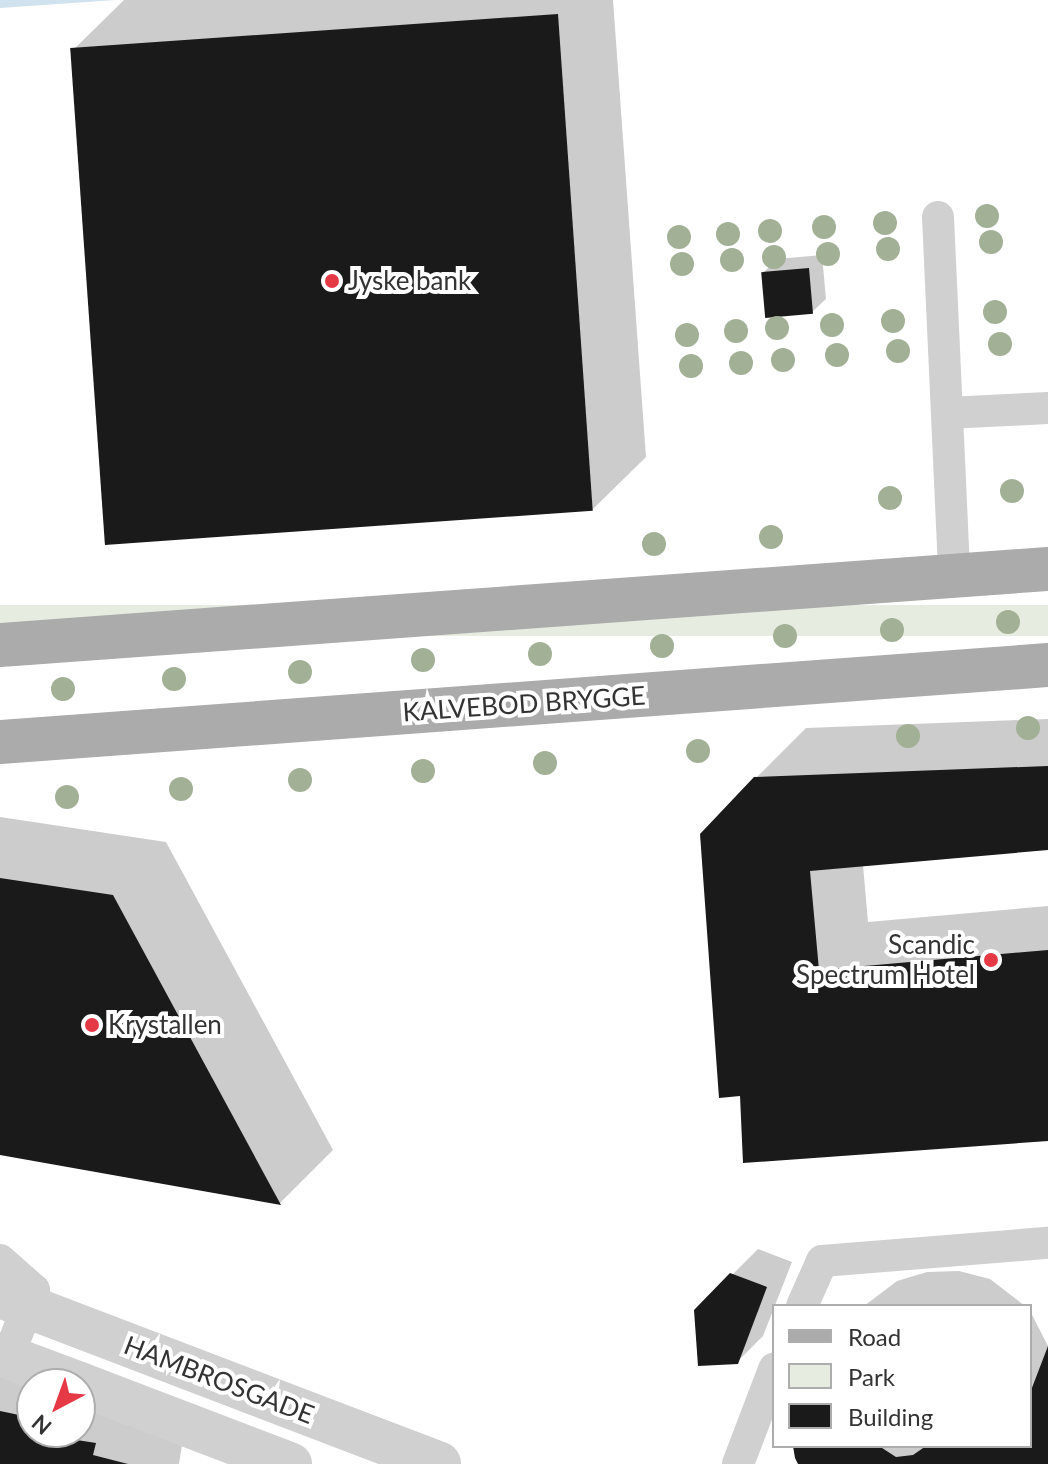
<!DOCTYPE html>
<html>
<head>
<meta charset="utf-8">
<style>
	body { margin:0 }
	#map { position:relative; width:1048px; height:1464px; overflow:hidden; background:#fff; font-family:Lato,sans-serif }
	div>[style] { position:absolute }
	.green>* { inset:0; background:#e6ecdf; transform-origin:0 0 }
	.water>* { inset:0; background:#cfe2ee }
	.shadow>* { inset:0; background:#0003 }
	.building>* { inset:0; background:#1a1a1a; transform-origin:0 0 }
	.service>* { height:32px; margin:-16px; padding:0 16px; transform-origin:16px; border-radius:16px; background:#d0d0d0 }
	.minor>* { height:44px; margin:-22px; padding:0 22px; transform-origin:22px; border-radius:22px; background:#d0d0d0 }
	.primary>* { height:44px; margin:-22px; padding:0 22px; transform-origin:22px; border-radius:22px; background:#ababab }
	.trees>* { width:24px; height:24px; margin:-12px; border-radius:50%; background:#a2b095 }
	.dots>* { width:22px; height:22px; translate:-50% -50%; box-sizing:border-box; border:4px solid #fff; border-radius:50% }
	span { translate:-50% -50%; white-space:nowrap; text-align:center; line-height:1.15; -webkit-text-stroke:8px #fff; paint-order:stroke }
	.poi-label { font-size:26px; color:#333 }
	.left { translate:0 -50%; text-align:left }
	.right { translate:-100% -50%; text-align:right }
	.street-label { font-size:26px; color:#333 }
	.legend { position:absolute; left:772px; top:1304px; width:260px; height:144px; box-sizing:border-box; background:#fff; border:2px solid #adadad; margin:0; padding:10px 14px; list-style:none; font-size:24px; color:#333 }
	.legend li { display:flex; align-items:center; gap:16px; height:40px }
	.legend b { width:40px; border:2px solid #adadad }
	.north { position:absolute; left:16px; top:1368px; width:80px; height:80px; box-sizing:border-box; background:#fff; border:2px solid #adadad; border-radius:50%; rotate:221deg; font-size:22px; font-weight:700; line-height:32px; text-align:center; color:#333 }
	.north::after { content:''; display:block; margin:auto; width:28px; height:36px; background:#e63946; clip-path:polygon(50% 0,100% 100%,50% 72%,0 100%) }
</style>
</head>
<body>
<div id="map">
	<div class="green">
		<div style="left:1048px;top:605px;width:31px;height:1051px;rotate:90deg"></div>
	</div>
	<div class="water">
		<div style="clip-path:polygon(0 0,116px 0,0 8px)"></div>
	</div>
	<div class="shadow">
		<div style="clip-path:polygon(124px 0,613px 0,646px 457px,593px 509px,72px 51px)"></div>
		<div style="clip-path:polygon(822px 255px,826px 299px,812px 312px,764px 272px,777px 259px)"></div>
		<div style="clip-path:polygon(1048px 719px,1048px 848px,863px 865px,868px 922px,1048px 906px,1048px 1139px,745px 1160px,756px 778px,806px 728px)"></div>
		<div style="clip-path:polygon(0 817px,166px 842px,333px 1150px,280px 1203px,0 1153px)"></div>
		<div style="clip-path:polygon(758px 1249px,792px 1262px,763px 1336px,737px 1362px,696px 1311px)"></div>
		<div style="clip-path:polygon(959px 1271px,990px 1279px,1025px 1306px,864px 1306px,897px 1281px,927px 1272px)"></div>
		<div style="clip-path:polygon(1030px 1311px,1048px 1346px,1048px 1464px,800px 1464px,795px 1446px,1030px 1446px)"></div>
		<div style="clip-path:polygon(0 1357px,32px 1384px,32px 1432px,80px 1432px,80px 1391px,185px 1426px,179px 1464px,0 1464px)"></div>
	</div>
	<div class="building">
		<div style="left:558px;top:14px;width:498px;height:489px;rotate:86deg"></div>
		<div style="left:809px;top:268px;width:46px;height:48px;rotate:85deg"></div>
		<div style="clip-path:polygon(1048px 766px,1048px 850px,810px 871px,819px 970px,1048px 950px,1048px 1141px,743px 1163px,740px 1096px,719px 1098px,700px 834px,754px 777px)"></div>
		<div style="clip-path:polygon(0 878px,113px 895px,281px 1205px,0 1155px)"></div>
		<div style="clip-path:polygon(730px 1273px,767px 1287px,738px 1364px,698px 1366px,694px 1310px)"></div>
		<div style="clip-path:polygon(1048px 1346px,1048px 1464px,798px 1464px,795px 1458px,793px 1446px,879px 1446px,896px 1457px,913px 1455px,926px 1446px,1030px 1446px,1030px 1393px)"></div>
		<div style="clip-path:polygon(0 1411px,24px 1416px,26px 1432px,96px 1443px,93px 1455px,128px 1464px,0 1464px)"></div>
	</div>
	<div class="service">
		<div style="left:938px;top:217px;width:359px;rotate:87.4deg"></div>
		<div style="left:947px;top:413px;width:101px;rotate:-2.8deg"></div>
		<div style="left:0;top:1260px;width:45px;rotate:41.4deg"></div>
		<div style="left:34px;top:1290px;width:72px;rotate:111.2deg"></div>
		<div style="left:802px;top:1306px;width:49px;rotate:-66deg"></div>
		<div style="left:822px;top:1261px;width:227px;rotate:-4.6deg"></div>
		<div style="left:738px;top:1464px;width:102px;rotate:-69.2deg"></div>
	</div>
	<div class="minor">
		<div style="left:0;top:1296px;width:470px;rotate:20.9deg"></div>
		<div style="left:0;top:1354px;width:85px;rotate:20.6deg"></div>
		<div style="left:80px;top:1384px;width:225px;rotate:20.9deg"></div>
	</div>
	<div class="primary">
		<div style="left:0;top:645px;width:1051px;rotate:-4.15deg"></div>
		<div style="left:0;top:742px;width:1051px;rotate:-4.2deg"></div>
	</div>
	<div class="trees">
		<div style="left:987px;top:216px"></div>
		<div style="left:885px;top:223px"></div>
		<div style="left:824px;top:227px"></div>
		<div style="left:770px;top:231px"></div>
		<div style="left:728px;top:234px"></div>
		<div style="left:679px;top:237px"></div>
		<div style="left:991px;top:242px"></div>
		<div style="left:888px;top:249px"></div>
		<div style="left:828px;top:254px"></div>
		<div style="left:774px;top:257px"></div>
		<div style="left:732px;top:260px"></div>
		<div style="left:682px;top:264px"></div>
		<div style="left:995px;top:312px"></div>
		<div style="left:893px;top:321px"></div>
		<div style="left:832px;top:325px"></div>
		<div style="left:777px;top:328px"></div>
		<div style="left:736px;top:331px"></div>
		<div style="left:687px;top:335px"></div>
		<div style="left:1000px;top:344px"></div>
		<div style="left:898px;top:351px"></div>
		<div style="left:837px;top:355px"></div>
		<div style="left:783px;top:360px"></div>
		<div style="left:741px;top:363px"></div>
		<div style="left:691px;top:366px"></div>
		<div style="left:1012px;top:491px"></div>
		<div style="left:890px;top:498px"></div>
		<div style="left:771px;top:537px"></div>
		<div style="left:654px;top:544px"></div>
		<div style="left:1008px;top:622px"></div>
		<div style="left:892px;top:630px"></div>
		<div style="left:785px;top:636px"></div>
		<div style="left:662px;top:646px"></div>
		<div style="left:540px;top:654px"></div>
		<div style="left:423px;top:660px"></div>
		<div style="left:300px;top:672px"></div>
		<div style="left:174px;top:679px"></div>
		<div style="left:63px;top:689px"></div>
		<div style="left:1028px;top:728px"></div>
		<div style="left:908px;top:736px"></div>
		<div style="left:698px;top:751px"></div>
		<div style="left:545px;top:763px"></div>
		<div style="left:423px;top:771px"></div>
		<div style="left:300px;top:780px"></div>
		<div style="left:181px;top:789px"></div>
		<div style="left:67px;top:797px"></div>
	</div>
	<div class="dots">
		<div style="left:332px;top:281px;background:#e63946"></div>
		<div style="left:991px;top:960px;background:#e63946"></div>
		<div style="left:92px;top:1025px;background:#e63946"></div>
	</div>
	<div class="poi-label">
		<span class="left" style="left:348px;top:281px">Jyske bank</span>
		<span class="right" style="left:975px;top:960px">Scandic<br>Spectrum Hotel</span>
		<span class="left" style="left:108px;top:1025px">Krystallen</span>
	</div>
	<div class="street-label">
		<span style="left:524px;top:704px;rotate:-4deg">KALVEBOD BRYGGE</span>
		<span style="left:219px;top:1380px;rotate:21deg">HAMBROSGADE</span>
	</div>
	<ul class="legend">
	<li><b style="height:10px;background:#ababab"></b>Road</li>
	<li><b style="height:22px;background:#e6ecdf"></b>Park</li>
	<li><b style="height:22px;background:#1a1a1a"></b>Building</li>
	</ul>
	<div class="north">N</div>
</div>
</body>
</html>
